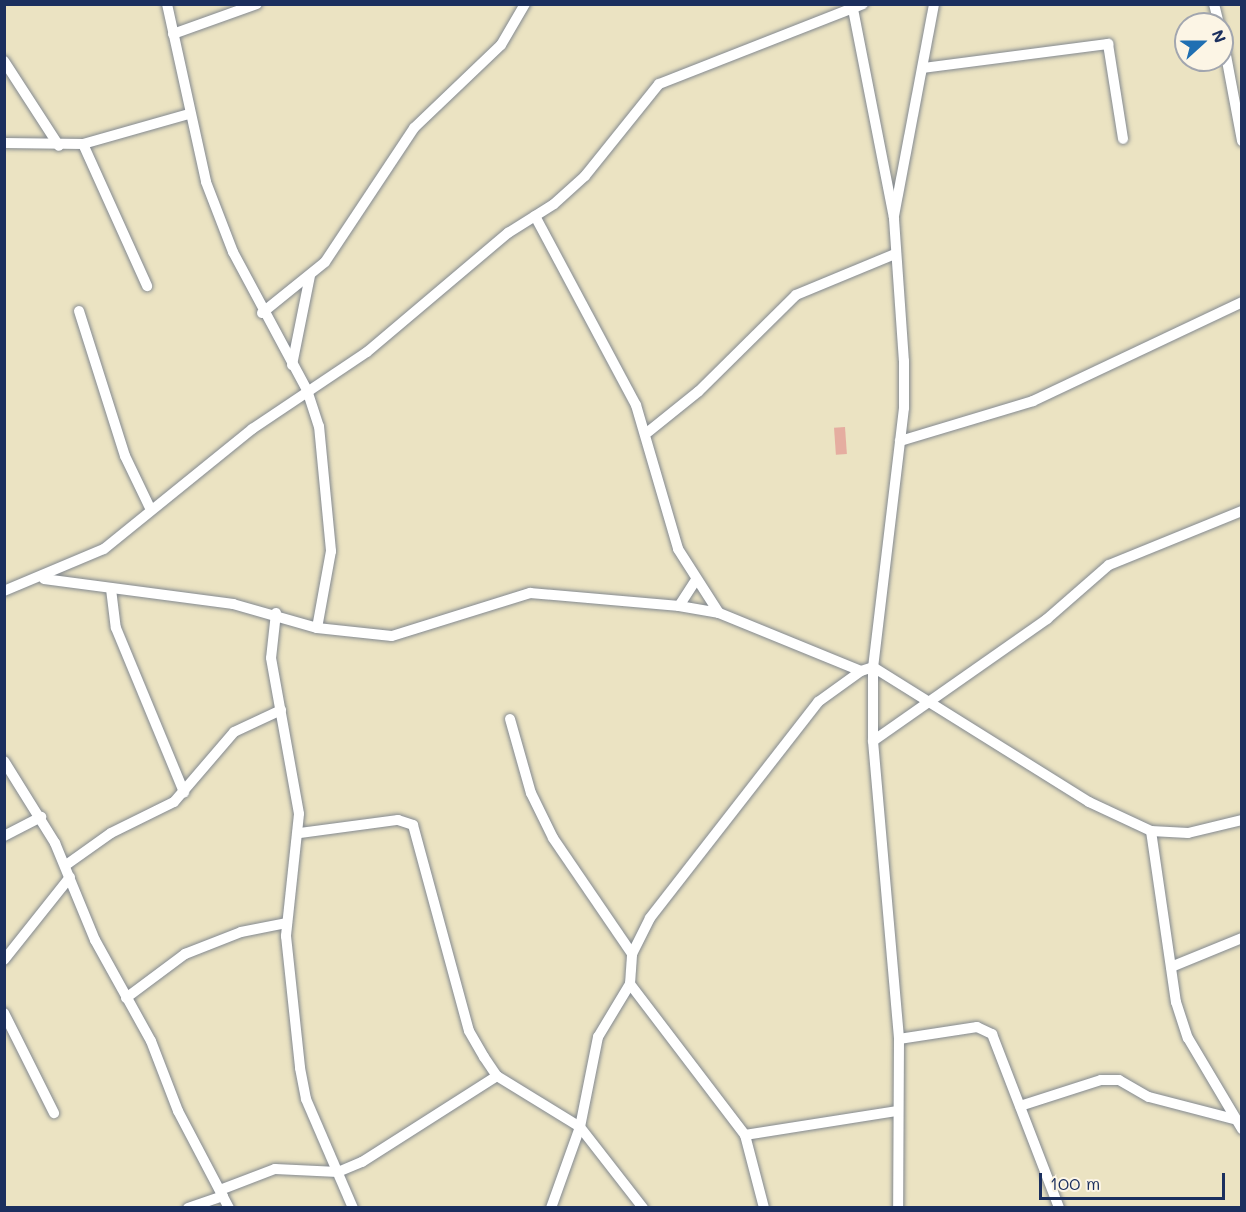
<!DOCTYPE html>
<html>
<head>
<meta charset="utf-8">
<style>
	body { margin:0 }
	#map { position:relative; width:1246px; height:1212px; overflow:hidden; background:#ebe3c2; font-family:Mali,sans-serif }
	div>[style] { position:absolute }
	.building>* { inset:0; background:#e5ada0; transform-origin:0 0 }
	.roads { filter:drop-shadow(0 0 2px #838990) drop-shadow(0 0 2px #838990) }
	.street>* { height:10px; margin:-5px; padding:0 5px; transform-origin:5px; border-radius:5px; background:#fff }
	span { translate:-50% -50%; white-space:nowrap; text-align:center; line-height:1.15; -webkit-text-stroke:6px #fcf5e5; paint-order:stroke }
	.frame { position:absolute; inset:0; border:6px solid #1b2f5e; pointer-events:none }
	.north { position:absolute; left:1174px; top:12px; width:60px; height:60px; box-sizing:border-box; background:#fcf5e5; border:2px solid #a2a6af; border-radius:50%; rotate:69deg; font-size:16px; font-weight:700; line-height:24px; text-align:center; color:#1b2f5e }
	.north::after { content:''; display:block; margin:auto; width:21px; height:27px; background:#1f6fb2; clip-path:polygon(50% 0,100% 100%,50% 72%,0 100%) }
	.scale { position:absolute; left:1039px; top:1173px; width:186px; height:27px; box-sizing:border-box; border:3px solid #1b2f5e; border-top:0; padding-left:8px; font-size:18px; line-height:21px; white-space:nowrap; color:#1b2f5e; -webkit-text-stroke:4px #fcf5e5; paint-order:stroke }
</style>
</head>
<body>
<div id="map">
	<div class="building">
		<div style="left:845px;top:427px;width:27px;height:11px;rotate:86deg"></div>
	</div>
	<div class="roads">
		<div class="street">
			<div style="left:167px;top:4px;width:182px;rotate:77.6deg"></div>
			<div style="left:206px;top:182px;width:75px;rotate:68.9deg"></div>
			<div style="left:233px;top:252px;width:157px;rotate:61.8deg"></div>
			<div style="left:307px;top:390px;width:38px;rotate:72deg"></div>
			<div style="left:319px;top:426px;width:126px;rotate:84.5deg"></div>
			<div style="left:331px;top:551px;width:78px;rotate:100.3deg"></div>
			<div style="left:852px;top:4px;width:219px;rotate:78.9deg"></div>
			<div style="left:894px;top:219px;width:142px;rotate:86deg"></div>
			<div style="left:904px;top:361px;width:47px;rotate:90deg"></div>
			<div style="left:904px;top:408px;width:261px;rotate:96.8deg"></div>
			<div style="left:873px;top:667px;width:74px;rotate:90deg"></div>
			<div style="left:873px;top:741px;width:299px;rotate:85deg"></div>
			<div style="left:899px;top:1039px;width:169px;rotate:90.3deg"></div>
			<div style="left:1214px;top:4px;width:21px;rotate:76deg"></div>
			<div style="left:173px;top:34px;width:89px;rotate:-19.7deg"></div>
			<div style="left:1222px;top:34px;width:109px;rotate:79.4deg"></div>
			<div style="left:4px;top:61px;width:101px;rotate:57.1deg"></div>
			<div style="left:923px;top:68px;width:187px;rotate:-7.4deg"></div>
			<div style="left:1108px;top:44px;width:96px;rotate:81deg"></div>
			<div style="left:4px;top:143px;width:79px;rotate:0.7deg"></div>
			<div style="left:83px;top:144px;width:110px;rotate:-15.8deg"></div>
			<div style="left:83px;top:144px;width:156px;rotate:65.7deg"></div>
			<div style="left:535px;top:216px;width:214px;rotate:61.9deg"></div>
			<div style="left:636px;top:405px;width:150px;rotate:73.7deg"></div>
			<div style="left:678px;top:549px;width:76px;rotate:57.4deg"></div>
			<div style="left:894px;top:216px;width:216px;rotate:-79.3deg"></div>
			<div style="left:79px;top:311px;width:152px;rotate:72.4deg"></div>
			<div style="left:125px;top:456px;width:60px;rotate:64.3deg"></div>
			<div style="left:262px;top:313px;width:81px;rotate:-39deg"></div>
			<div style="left:325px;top:262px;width:161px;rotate:-56.4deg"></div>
			<div style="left:414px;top:128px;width:120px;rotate:-43.7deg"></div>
			<div style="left:501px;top:45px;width:48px;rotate:-59.7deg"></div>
			<div style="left:292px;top:365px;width:91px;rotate:-78.6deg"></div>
			<div style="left:648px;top:432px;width:65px;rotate:-38.8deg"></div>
			<div style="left:699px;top:391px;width:136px;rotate:-44.7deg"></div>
			<div style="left:796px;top:295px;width:107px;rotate:-22.5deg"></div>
			<div style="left:900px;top:441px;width:139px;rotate:-16.7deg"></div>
			<div style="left:1033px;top:401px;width:231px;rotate:-25.3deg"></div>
			<div style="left:44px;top:579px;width:191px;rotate:7.5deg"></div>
			<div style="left:233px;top:604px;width:87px;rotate:15.9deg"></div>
			<div style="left:317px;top:628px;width:75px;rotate:6.1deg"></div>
			<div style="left:392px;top:636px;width:145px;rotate:-17.3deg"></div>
			<div style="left:530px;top:593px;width:150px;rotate:5deg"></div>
			<div style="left:679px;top:606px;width:41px;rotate:9.9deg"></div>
			<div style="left:719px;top:613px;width:153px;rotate:22.2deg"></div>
			<div style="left:111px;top:589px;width:39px;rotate:83deg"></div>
			<div style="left:116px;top:628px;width:178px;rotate:67.5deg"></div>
			<div style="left:4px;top:591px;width:108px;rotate:-22.8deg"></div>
			<div style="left:104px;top:549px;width:191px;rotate:-39deg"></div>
			<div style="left:252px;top:429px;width:138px;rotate:-33.8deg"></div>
			<div style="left:367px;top:352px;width:185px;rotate:-40.2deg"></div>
			<div style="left:508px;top:233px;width:54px;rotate:-32.2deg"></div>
			<div style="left:554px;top:204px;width:42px;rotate:-42.1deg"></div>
			<div style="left:585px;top:176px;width:118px;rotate:-51.2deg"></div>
			<div style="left:659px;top:84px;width:219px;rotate:-21.4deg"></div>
			<div style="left:679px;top:606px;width:30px;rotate:-57deg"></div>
			<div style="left:276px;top:613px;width:45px;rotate:96.3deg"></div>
			<div style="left:271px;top:658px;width:158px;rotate:79.8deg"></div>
			<div style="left:299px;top:814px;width:123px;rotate:96.1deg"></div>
			<div style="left:286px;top:936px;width:133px;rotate:83.9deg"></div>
			<div style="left:300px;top:1068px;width:32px;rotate:79deg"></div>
			<div style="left:306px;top:1099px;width:119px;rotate:66.7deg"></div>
			<div style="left:510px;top:719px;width:77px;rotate:74.2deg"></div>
			<div style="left:531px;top:793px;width:50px;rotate:63.9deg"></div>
			<div style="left:553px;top:838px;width:140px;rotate:55.7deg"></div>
			<div style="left:873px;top:741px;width:213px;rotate:-35deg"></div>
			<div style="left:1047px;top:619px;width:82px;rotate:-41.1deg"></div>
			<div style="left:1109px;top:565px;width:144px;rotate:-22.1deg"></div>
			<div style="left:4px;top:761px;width:97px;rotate:58.1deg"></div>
			<div style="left:55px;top:843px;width:105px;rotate:67.6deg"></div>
			<div style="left:95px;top:940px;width:115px;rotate:61deg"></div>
			<div style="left:151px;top:1041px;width:75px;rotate:68.9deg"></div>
			<div style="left:178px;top:1111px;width:110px;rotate:62.3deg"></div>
			<div style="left:1151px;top:831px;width:173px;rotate:81.7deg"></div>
			<div style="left:1176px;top:1002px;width:38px;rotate:72deg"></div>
			<div style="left:1188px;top:1038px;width:106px;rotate:59.3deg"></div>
			<div style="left:300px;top:833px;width:99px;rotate:-7.6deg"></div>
			<div style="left:398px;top:820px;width:16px;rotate:18deg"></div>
			<div style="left:413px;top:825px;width:213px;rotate:74.8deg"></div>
			<div style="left:469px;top:1031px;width:30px;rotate:60deg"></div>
			<div style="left:484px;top:1057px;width:23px;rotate:56deg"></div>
			<div style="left:497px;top:1076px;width:97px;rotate:31.6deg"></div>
			<div style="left:580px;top:1127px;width:103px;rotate:52.1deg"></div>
			<div style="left:4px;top:836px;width:42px;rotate:-27.2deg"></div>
			<div style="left:66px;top:865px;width:55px;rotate:-35.4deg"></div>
			<div style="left:111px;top:833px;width:70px;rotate:-26.2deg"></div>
			<div style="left:174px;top:802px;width:92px;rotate:-49.4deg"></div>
			<div style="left:234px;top:732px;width:52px;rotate:-25.1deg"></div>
			<div style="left:4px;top:960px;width:106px;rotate:-51.5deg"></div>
			<div style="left:1171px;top:967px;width:77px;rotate:-22.2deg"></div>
			<div style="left:630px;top:984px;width:190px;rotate:52.7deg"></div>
			<div style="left:745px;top:1135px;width:75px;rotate:75.4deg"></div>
			<div style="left:126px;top:998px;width:74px;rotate:-36.7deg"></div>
			<div style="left:185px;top:954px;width:60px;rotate:-21.4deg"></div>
			<div style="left:241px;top:932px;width:47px;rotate:-11.1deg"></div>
			<div style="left:4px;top:1013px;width:112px;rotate:63.4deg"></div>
			<div style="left:899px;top:1039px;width:79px;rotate:-8.7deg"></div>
			<div style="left:977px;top:1027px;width:17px;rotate:25deg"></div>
			<div style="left:992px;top:1034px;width:186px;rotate:68.9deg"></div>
			<div style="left:1020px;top:1106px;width:85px;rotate:-17.8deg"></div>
			<div style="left:1101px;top:1080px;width:18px"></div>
			<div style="left:1119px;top:1080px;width:34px;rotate:30deg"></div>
			<div style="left:1149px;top:1097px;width:88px;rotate:14.5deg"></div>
			<div style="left:745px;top:1135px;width:153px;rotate:-9deg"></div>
			<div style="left:220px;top:1190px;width:59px;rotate:-20.9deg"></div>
			<div style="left:275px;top:1169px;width:63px;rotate:2.7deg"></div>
			<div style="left:338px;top:1172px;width:26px;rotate:-23deg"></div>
			<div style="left:362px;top:1162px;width:160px;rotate:-32.5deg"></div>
			<div style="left:188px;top:1208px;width:37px;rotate:-19deg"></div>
			<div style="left:551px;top:1208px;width:86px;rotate:-70.3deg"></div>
			<div style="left:580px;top:1127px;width:92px;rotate:-78.7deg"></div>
			<div style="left:598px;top:1037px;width:62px;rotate:-58.9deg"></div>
			<div style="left:630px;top:984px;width:30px;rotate:-86deg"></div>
			<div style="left:632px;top:954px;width:40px;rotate:-63.4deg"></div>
			<div style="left:650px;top:918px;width:274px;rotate:-52.1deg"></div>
			<div style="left:818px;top:702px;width:53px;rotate:-35.8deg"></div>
			<div style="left:861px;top:671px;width:13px;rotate:-18deg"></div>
			<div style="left:873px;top:667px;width:255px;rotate:32deg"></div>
			<div style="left:1089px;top:802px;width:68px;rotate:25.1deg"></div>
			<div style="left:1151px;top:831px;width:37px;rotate:3deg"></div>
			<div style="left:1188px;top:833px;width:56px;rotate:-13.5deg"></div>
		</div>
	</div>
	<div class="frame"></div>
	<div class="north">N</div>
	<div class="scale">100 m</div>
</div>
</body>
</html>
